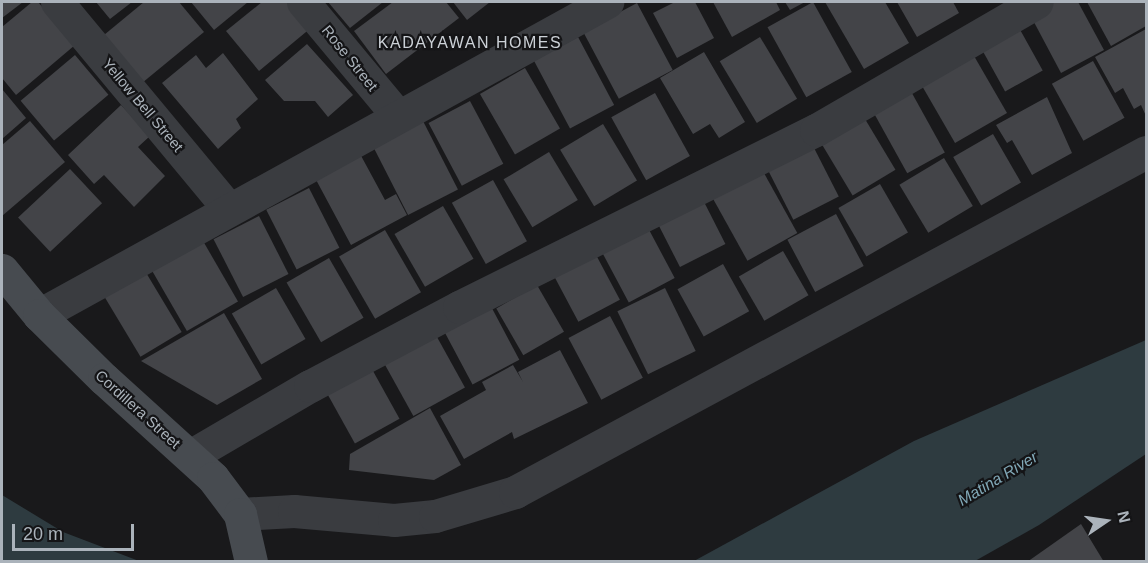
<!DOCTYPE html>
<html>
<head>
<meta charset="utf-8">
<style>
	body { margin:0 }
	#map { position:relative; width:1148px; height:563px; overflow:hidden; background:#19191b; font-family:Arial,sans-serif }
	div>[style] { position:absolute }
	.water>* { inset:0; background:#2e3b40 }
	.building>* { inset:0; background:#434448; transform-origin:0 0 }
	.street>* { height:33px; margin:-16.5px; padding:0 16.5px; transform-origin:16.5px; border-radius:16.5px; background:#3a3c40 }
	.secondary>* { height:33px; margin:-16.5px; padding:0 16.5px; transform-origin:16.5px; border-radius:16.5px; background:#474b50 }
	span { translate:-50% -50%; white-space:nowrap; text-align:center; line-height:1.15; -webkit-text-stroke:4.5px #141416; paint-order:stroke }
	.street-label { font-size:15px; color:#abb3bb }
	.neighbourhood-label { font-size:16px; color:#ccd1d7; letter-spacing:1.5px }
	.water-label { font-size:16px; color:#81a8b7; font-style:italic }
	.frame { position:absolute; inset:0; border:3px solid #abb3bb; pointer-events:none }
	.north { position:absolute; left:1076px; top:491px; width:60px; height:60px; -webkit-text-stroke:4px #141416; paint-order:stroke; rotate:77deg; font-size:16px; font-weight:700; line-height:24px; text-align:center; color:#abb3bb }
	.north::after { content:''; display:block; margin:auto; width:21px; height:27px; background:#abb3bb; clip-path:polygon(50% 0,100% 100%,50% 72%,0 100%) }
	.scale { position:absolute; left:12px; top:524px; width:122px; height:27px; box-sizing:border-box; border:3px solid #abb3bb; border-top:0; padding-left:8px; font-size:18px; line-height:21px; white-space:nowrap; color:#abb3bb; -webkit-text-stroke:4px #141416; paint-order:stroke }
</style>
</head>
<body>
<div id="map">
	<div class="water">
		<div style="clip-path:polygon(1146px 340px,1146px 454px,1039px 525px,975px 561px,694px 561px,914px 441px)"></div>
		<div style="clip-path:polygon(2px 495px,63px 532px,139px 561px,2px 561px)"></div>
	</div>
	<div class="building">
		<div style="clip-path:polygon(2px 2px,23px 2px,2px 18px)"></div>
		<div style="clip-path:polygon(32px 2px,38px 2px,75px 45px,16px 95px,2px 78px,2px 27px)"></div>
		<div style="clip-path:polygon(96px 2px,132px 2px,110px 19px)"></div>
		<div style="clip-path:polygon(144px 2px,179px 2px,204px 32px,142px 83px,104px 35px)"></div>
		<div style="clip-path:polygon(191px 2px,248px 2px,214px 30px)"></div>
		<div style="clip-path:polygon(262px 2px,291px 2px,312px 27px,259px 71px,226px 31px)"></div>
		<div style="clip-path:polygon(328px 2px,383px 2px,350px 28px)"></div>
		<div style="clip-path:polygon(393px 2px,446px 2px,459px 18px,386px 74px,354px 31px)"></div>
		<div style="clip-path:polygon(453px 2px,490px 2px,467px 20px)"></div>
		<div style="clip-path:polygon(675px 2px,695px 2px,714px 38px,677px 58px,653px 13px)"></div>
		<div style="clip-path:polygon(713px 2px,776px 2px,780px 10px,732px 37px)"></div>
		<div style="clip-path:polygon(785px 2px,805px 2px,790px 10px)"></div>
		<div style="left:813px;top:2px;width:80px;height:52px;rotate:61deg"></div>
		<div style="clip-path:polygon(825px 2px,885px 2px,909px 43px,864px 69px)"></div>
		<div style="clip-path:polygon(897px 2px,953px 2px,959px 13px,917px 37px)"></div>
		<div style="clip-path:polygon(1041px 2px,1078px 2px,1104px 50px,1061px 73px,1027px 9px)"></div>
		<div style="clip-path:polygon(1087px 2px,1146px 2px,1146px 26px,1111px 46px)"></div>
		<div style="left:637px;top:3px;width:76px;height:61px;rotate:62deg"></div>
		<div style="left:1018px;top:26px;width:51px;height:43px;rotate:61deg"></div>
		<div style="clip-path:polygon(1146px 29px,1146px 116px,1141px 105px,1134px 109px,1123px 88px,1115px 93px,1095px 57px)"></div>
		<div style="left:578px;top:37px;width:77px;height:50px;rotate:62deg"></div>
		<div style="left:760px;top:37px;width:72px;height:47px;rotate:59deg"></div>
		<div style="clip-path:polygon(307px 44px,353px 95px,328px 117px,315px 101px,284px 101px,265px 80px)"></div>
		<div style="left:970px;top:49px;width:74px;height:60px;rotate:60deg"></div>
		<div style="clip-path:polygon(704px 52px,745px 122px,719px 138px,710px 124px,693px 134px,660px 78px)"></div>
		<div style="clip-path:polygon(223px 53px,258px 99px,236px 119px,241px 128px,218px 149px,162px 83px,196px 55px,206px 68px)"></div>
		<div style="left:75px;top:55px;width:52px;height:71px;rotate:50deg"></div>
		<div style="left:1093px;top:61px;width:65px;height:47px;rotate:61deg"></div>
		<div style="left:525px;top:68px;width:70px;height:52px;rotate:60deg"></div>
		<div style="left:908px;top:86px;width:76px;height:43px;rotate:61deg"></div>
		<div style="clip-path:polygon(2px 89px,26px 118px,2px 139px)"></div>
		<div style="left:655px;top:93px;width:72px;height:50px;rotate:61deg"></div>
		<div style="clip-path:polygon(1047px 97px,1072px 153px,1032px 175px,1012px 140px,1007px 143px,996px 125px)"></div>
		<div style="left:470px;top:101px;width:71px;height:47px;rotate:62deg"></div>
		<div style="clip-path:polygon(121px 105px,150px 136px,138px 147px,165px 176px,134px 207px,104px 175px,94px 184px,68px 155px)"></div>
		<div style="left:862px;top:114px;width:65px;height:50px;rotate:59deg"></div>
		<div style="clip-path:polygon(30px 121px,65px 162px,2px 216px,2px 145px)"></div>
		<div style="left:423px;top:121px;width:77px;height:56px;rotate:63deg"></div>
		<div style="left:603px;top:124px;width:66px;height:50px;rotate:59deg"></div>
		<div style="left:993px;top:134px;width:56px;height:46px;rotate:60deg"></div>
		<div style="left:812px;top:144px;width:59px;height:51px;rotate:63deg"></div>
		<div style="clip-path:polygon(359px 152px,385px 200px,396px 194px,407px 215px,351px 245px,314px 176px)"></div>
		<div style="left:549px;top:152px;width:56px;height:53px;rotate:59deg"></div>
		<div style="left:944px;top:158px;width:56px;height:52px;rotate:59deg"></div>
		<div style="left:759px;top:164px;width:79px;height:57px;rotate:61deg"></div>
		<div style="left:70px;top:169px;width:47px;height:71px;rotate:47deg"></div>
		<div style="left:493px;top:180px;width:70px;height:47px;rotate:61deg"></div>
		<div style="left:880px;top:184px;width:56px;height:48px;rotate:60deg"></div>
		<div style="left:309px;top:188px;width:67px;height:48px;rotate:63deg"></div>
		<div style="left:700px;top:194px;width:56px;height:51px;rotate:63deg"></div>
		<div style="left:443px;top:206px;width:61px;height:56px;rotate:60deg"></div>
		<div style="left:836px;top:214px;width:59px;height:55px;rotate:62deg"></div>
		<div style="left:259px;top:216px;width:65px;height:51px;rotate:63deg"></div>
		<div style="left:647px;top:226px;width:59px;height:52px;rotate:62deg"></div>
		<div style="left:385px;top:230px;width:72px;height:53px;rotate:60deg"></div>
		<div style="left:199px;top:234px;width:78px;height:59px;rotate:60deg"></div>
		<div style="left:783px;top:251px;width:51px;height:51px;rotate:60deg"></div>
		<div style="left:595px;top:253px;width:53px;height:47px;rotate:62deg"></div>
		<div style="left:329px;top:258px;width:69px;height:49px;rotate:60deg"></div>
		<div style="left:723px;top:264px;width:54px;height:52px;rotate:61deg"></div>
		<div style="left:142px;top:266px;width:77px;height:48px;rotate:59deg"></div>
		<div style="left:537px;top:285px;width:54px;height:47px;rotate:60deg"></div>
		<div style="left:276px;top:288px;width:59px;height:51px;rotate:60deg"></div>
		<div style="left:665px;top:288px;width:70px;height:53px;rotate:64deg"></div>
		<div style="left:486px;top:297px;width:71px;height:53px;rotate:62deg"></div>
		<div style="clip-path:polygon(224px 313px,262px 379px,217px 405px,141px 361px)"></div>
		<div style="left:610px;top:316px;width:70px;height:47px;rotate:62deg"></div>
		<div style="left:432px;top:328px;width:68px;height:59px;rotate:61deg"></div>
		<div style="clip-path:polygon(560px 350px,588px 403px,514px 439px,512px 432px,464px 459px,440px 416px,486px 390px,482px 382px,513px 365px,523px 382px,518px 372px)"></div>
		<div style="left:368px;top:362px;width:65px;height:51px;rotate:61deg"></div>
		<div style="clip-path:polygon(430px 408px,461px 465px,434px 480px,349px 470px,350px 454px)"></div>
		<div style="clip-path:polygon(1081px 524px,1104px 562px,1027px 562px)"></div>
	</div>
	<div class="street">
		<div style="left:57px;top:2px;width:268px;rotate:50.3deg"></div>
		<div style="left:303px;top:2px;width:147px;rotate:50.2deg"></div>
		<div style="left:39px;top:315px;width:649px;rotate:-28.86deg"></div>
		<div style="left:190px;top:456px;width:139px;rotate:-30.3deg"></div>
		<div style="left:310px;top:386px;width:169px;rotate:-27.9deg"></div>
		<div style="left:459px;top:307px;width:398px;rotate:-26.4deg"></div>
		<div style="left:816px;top:130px;width:255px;rotate:-30.1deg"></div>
		<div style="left:240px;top:514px;width:54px;rotate:-3.2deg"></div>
		<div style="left:294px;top:511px;width:100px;rotate:5.1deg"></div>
		<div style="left:394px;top:520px;width:41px;rotate:-5.6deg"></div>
		<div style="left:435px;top:516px;width:84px;rotate:-16.7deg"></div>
		<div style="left:515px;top:492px;width:717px;rotate:-28.32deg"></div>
	</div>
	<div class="secondary">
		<div style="left:2px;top:270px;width:58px;rotate:50.6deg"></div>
		<div style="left:39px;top:315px;width:91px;rotate:44.6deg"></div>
		<div style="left:104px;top:379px;width:147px;rotate:42.2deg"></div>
		<div style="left:213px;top:478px;width:45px;rotate:53.1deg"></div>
		<div style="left:240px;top:514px;width:49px;rotate:77.1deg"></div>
	</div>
	<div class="street-label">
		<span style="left:350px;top:58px;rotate:51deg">Rose Street</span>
		<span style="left:143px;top:105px;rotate:50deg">Yellow Bell Street</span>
		<span style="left:138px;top:409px;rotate:42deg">Cordillera Street</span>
	</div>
	<div class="neighbourhood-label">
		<span style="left:470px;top:43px">KADAYAWAN HOMES</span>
	</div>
	<div class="water-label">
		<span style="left:998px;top:479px;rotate:-31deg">Matina River</span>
	</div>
	<div class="frame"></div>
	<div class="north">N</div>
	<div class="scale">20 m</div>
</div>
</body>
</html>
